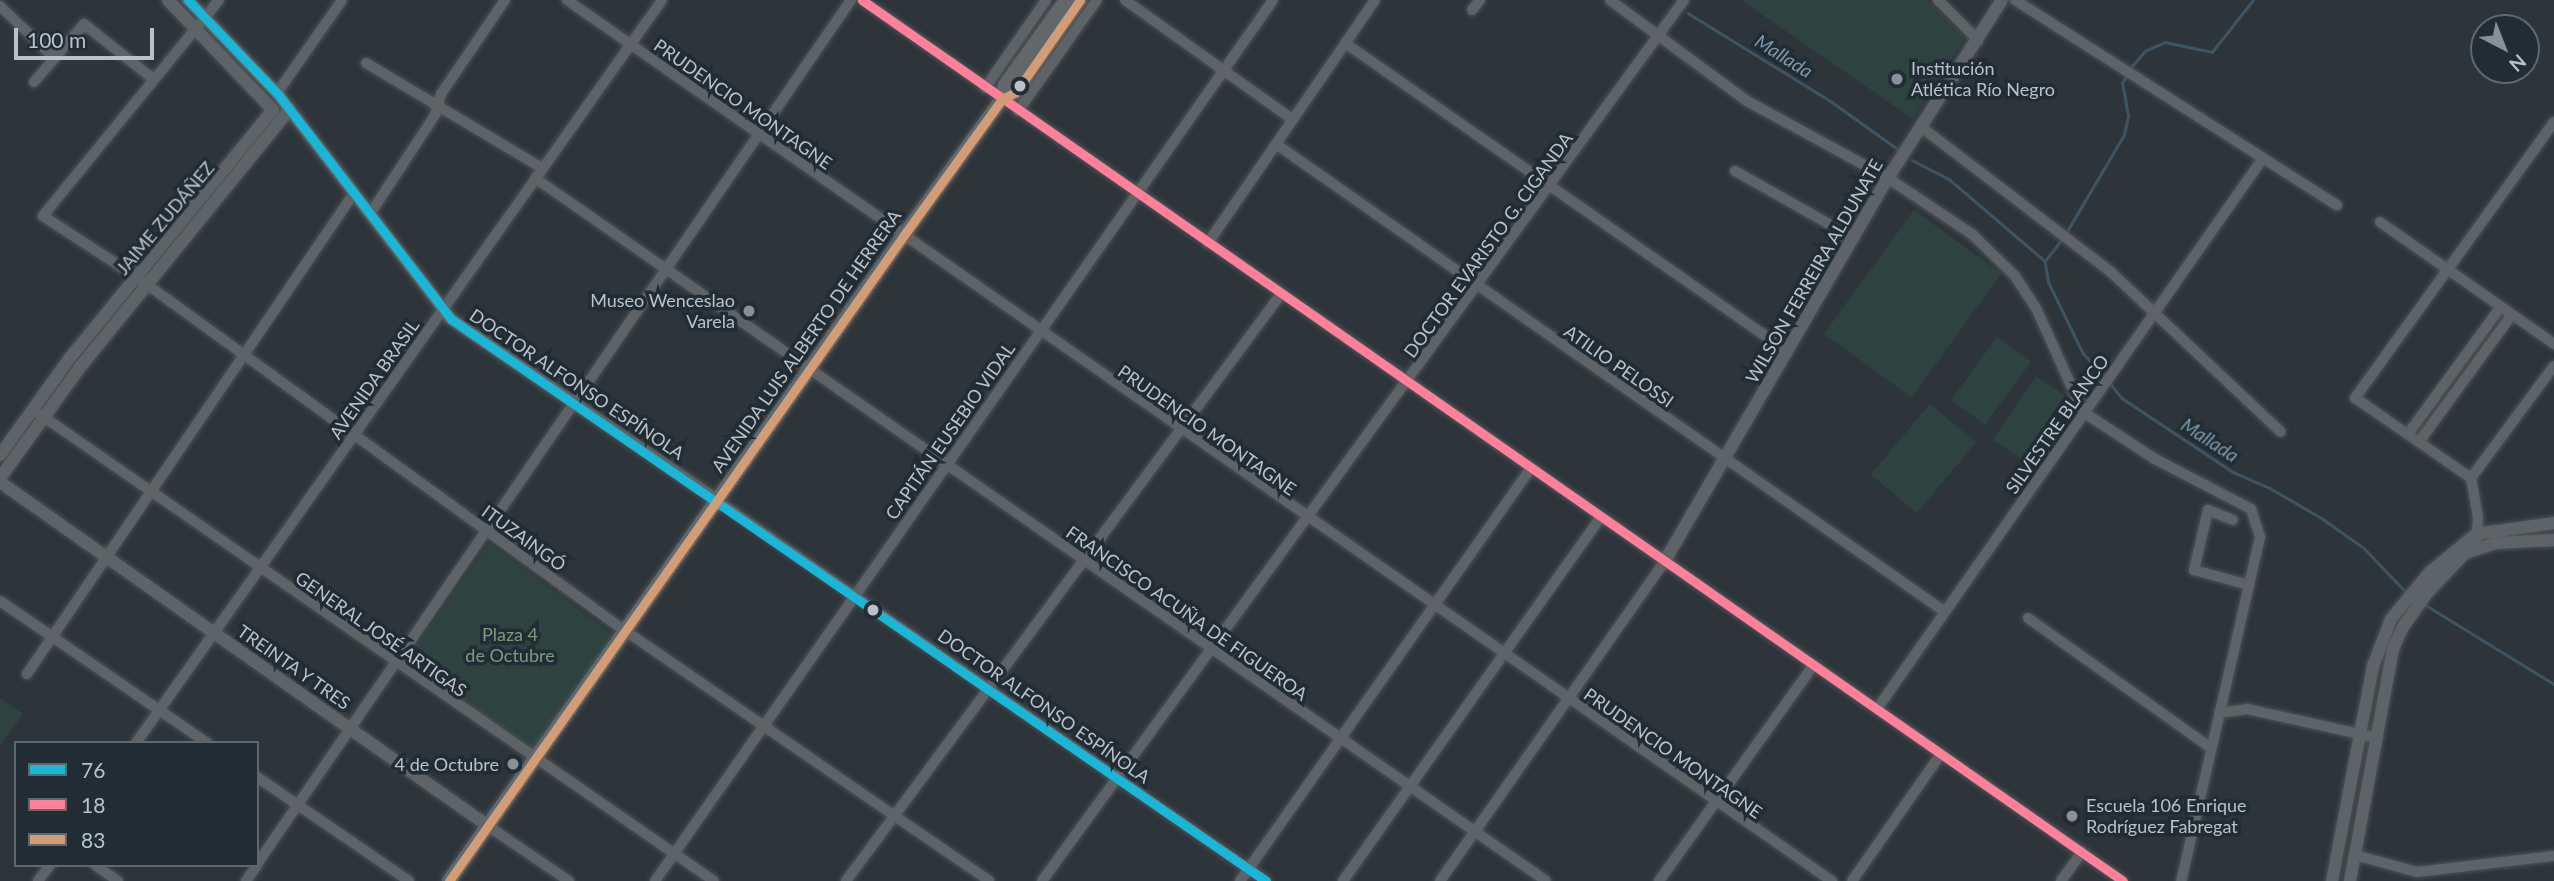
<!DOCTYPE html>
<html>
<head>
<meta charset="utf-8">
<style>
	body { margin:0 }
	#map { position:relative; width:2554px; height:881px; overflow:hidden; background:#2e353a; font-family:Lato,sans-serif }
	div>[style] { position:absolute }
	.green>* { inset:0; background:#2e4240; transform-origin:0 0 }
	.stream>* { height:2.5px; margin:-1.25px; padding:0 1.25px; transform-origin:1.25px; border-radius:1.25px; background:#3e5462 }
	.roads { filter:drop-shadow(0 0 2px #4c5154) drop-shadow(0 0 2px #4c5154) }
	.minor>* { height:10px; margin:-5px; padding:0 5px; transform-origin:5px; border-radius:5px; background:#5e6368 }
	.tertiary>* { height:12px; margin:-6px; padding:0 6px; transform-origin:6px; border-radius:6px; background:#5e6368 }
	.secondary>* { height:14px; margin:-7px; padding:0 7px; transform-origin:7px; border-radius:7px; background:#62676c }
	.bus-1>* { height:9px; margin:-4.5px; padding:0 4.5px; transform-origin:4.5px; border-radius:4.5px; background:#1ab6d8 }
	.bus-2>* { height:9px; margin:-4.5px; padding:0 4.5px; transform-origin:4.5px; border-radius:4.5px; background:#ff8098 }
	.bus-3>* { height:9px; margin:-4.5px; padding:0 4.5px; transform-origin:4.5px; border-radius:4.5px; background:#d39c74 }
	.dots>* { width:19px; height:19px; translate:-50% -50%; box-sizing:border-box; border:4px solid #212c34; border-radius:50% }
	span { translate:-50% -50%; white-space:nowrap; text-align:center; line-height:1.15; -webkit-text-stroke:7px #212c34; paint-order:stroke }
	.poi-label { font-size:18px; color:#b9c2c9 }
	.left { translate:0 -50%; text-align:left }
	.right { translate:-100% -50%; text-align:right }
	.street-label { font-size:18px; color:#b9c2c9 }
	.park-label { font-size:18px; color:#7a9d7c }
	.water-label { font-size:19px; color:#7d97aa; font-style:italic }
	.legend { position:absolute; left:14px; top:741px; width:245px; height:126px; box-sizing:border-box; background:#212c34; border:2px solid #5e6870; margin:0; padding:9px 12px; list-style:none; font-size:21px; color:#b9c2c9 }
	.legend li { display:flex; align-items:center; gap:14px; height:35px }
	.legend b { width:35px; border:2px solid #5e6870 }
	.north { position:absolute; left:2470px; top:14px; width:70px; height:70px; box-sizing:border-box; background:#212c34; border:2px solid #5e6870; border-radius:50%; rotate:138deg; font-size:19px; font-weight:700; line-height:28px; text-align:center; color:#b9c2c9 }
	.north::after { content:''; display:block; margin:auto; width:24px; height:32px; background:#889197; clip-path:polygon(50% 0,100% 100%,50% 72%,0 100%) }
	.scale { position:absolute; left:14px; top:28px; width:140px; height:32px; box-sizing:border-box; border:4px solid #b9c2c9; border-top:0; padding-left:9px; font-size:21px; line-height:24px; white-space:nowrap; color:#b9c2c9; -webkit-text-stroke:5px #212c34; paint-order:stroke }
</style>
</head>
<body>
<div id="map">
	<div class="green">
		<div style="clip-path:polygon(1741px 0,1927px 0,1965px 38px,1913px 119px)"></div>
		<div style="left:1914px;top:210px;width:108px;height:153px;rotate:36deg"></div>
		<div style="left:1997px;top:337px;width:42px;height:78px;rotate:36deg"></div>
		<div style="left:2036px;top:376px;width:42px;height:77px;rotate:34deg"></div>
		<div style="left:1930px;top:404px;width:60px;height:92px;rotate:40deg"></div>
		<div style="clip-path:polygon(489px 543px,614px 635px,535px 749px,527px 749px,407px 658px)"></div>
		<div style="clip-path:polygon(0 698px,23px 714px,0 746px)"></div>
	</div>
	<div class="stream">
		<div style="left:1688px;top:13px;width:169px;rotate:31.7deg"></div>
		<div style="left:1832px;top:102px;width:82px;rotate:35.6deg"></div>
		<div style="left:1912px;top:160px;width:42px;rotate:27.2deg"></div>
		<div style="left:1949px;top:179px;width:126px;rotate:40.5deg"></div>
		<div style="left:2045px;top:261px;width:22px;rotate:80deg"></div>
		<div style="left:2049px;top:283px;width:78px;rotate:64.1deg"></div>
		<div style="left:2083px;top:353px;width:33px;rotate:47deg"></div>
		<div style="left:2066px;top:233px;width:114px;rotate:-59.4deg"></div>
		<div style="left:2124px;top:135px;width:19px;rotate:-78deg"></div>
		<div style="left:2128px;top:116px;width:34px;rotate:-100deg"></div>
		<div style="left:2122px;top:83px;width:20px;rotate:-60deg"></div>
		<div style="left:2132px;top:66px;width:20px;rotate:-49deg"></div>
		<div style="left:2145px;top:51px;width:22px;rotate:-24deg"></div>
		<div style="left:2165px;top:42px;width:48px;rotate:12deg"></div>
		<div style="left:2212px;top:52px;width:66px;rotate:-51.7deg"></div>
		<div style="left:2045px;top:261px;width:28px;rotate:-52deg"></div>
		<div style="left:2109px;top:382px;width:21px;rotate:51deg"></div>
		<div style="left:2122px;top:398px;width:133px;rotate:33.7deg"></div>
		<div style="left:2233px;top:472px;width:40px;rotate:23.4deg"></div>
		<div style="left:2270px;top:488px;width:61px;rotate:30.3deg"></div>
		<div style="left:2323px;top:519px;width:50px;rotate:35.3deg"></div>
		<div style="left:2364px;top:548px;width:62px;rotate:46.3deg"></div>
		<div style="left:2424px;top:604px;width:153px;rotate:31.6deg"></div>
	</div>
	<div class="roads">
		<div class="minor">
			<div style="left:219px;top:0;width:279px;rotate:129.2deg"></div>
			<div style="left:43px;top:216px;width:113px;rotate:33.1deg"></div>
			<div style="left:138px;top:278px;width:588px;rotate:35.93deg"></div>
			<div style="left:614px;top:623px;width:455px;rotate:34.5deg"></div>
			<div style="left:567px;top:0;width:1542px;rotate:34.86deg"></div>
			<div style="left:862px;top:0;width:1538px;rotate:34.94deg"></div>
			<div style="left:1125px;top:0;width:206px;rotate:35.5deg"></div>
			<div style="left:1610px;top:0;width:170px;rotate:36.4deg"></div>
			<div style="left:1747px;top:101px;width:161px;rotate:28.6deg"></div>
			<div style="left:1888px;top:178px;width:102px;rotate:33.8deg"></div>
			<div style="left:1973px;top:235px;width:59px;rotate:44.3deg"></div>
			<div style="left:2015px;top:276px;width:38px;rotate:57deg"></div>
			<div style="left:2036px;top:308px;width:114px;rotate:65.7deg"></div>
			<div style="left:2083px;top:412px;width:86px;rotate:33.1deg"></div>
			<div style="left:2155px;top:459px;width:108px;rotate:27.5deg"></div>
			<div style="left:2251px;top:509px;width:29px;rotate:72deg"></div>
			<div style="left:2260px;top:537px;width:353px;rotate:102.9deg"></div>
			<div style="left:1938px;top:0;width:57px;rotate:45deg"></div>
			<div style="left:2015px;top:0;width:382px;rotate:32.5deg"></div>
			<div style="left:0;top:6px;width:75px;rotate:43.9deg"></div>
			<div style="left:1472px;top:10px;width:13px;rotate:-51deg"></div>
			<div style="left:1345px;top:43px;width:539px;rotate:34.87deg"></div>
			<div style="left:366px;top:63px;width:205px;rotate:30.8deg"></div>
			<div style="left:34px;top:82px;width:77px;rotate:-49.2deg"></div>
			<div style="left:84px;top:24px;width:87px;rotate:38.5deg"></div>
			<div style="left:985px;top:88px;width:107px;rotate:-55.3deg"></div>
			<div style="left:277px;top:93px;width:113px;rotate:-55deg"></div>
			<div style="left:1018px;top:111px;width:136px;rotate:-54.6deg"></div>
			<div style="left:1920px;top:126px;width:240px;rotate:37.4deg"></div>
			<div style="left:2111px;top:272px;width:233px;rotate:43.3deg"></div>
			<div style="left:1276px;top:144px;width:816px;rotate:34.97deg"></div>
			<div style="left:1735px;top:171px;width:137px;rotate:29.4deg"></div>
			<div style="left:535px;top:178px;width:1231px;rotate:34.81deg"></div>
			<div style="left:370px;top:214px;width:118px;rotate:-56.7deg"></div>
			<div style="left:435px;top:115px;width:22px;rotate:-74deg"></div>
			<div style="left:441px;top:94px;width:114px;rotate:-55.8deg"></div>
			<div style="left:2380px;top:222px;width:213px;rotate:35deg"></div>
			<div style="left:1208px;top:243px;width:295px;rotate:-55.5deg"></div>
			<div style="left:38px;top:413px;width:822px;rotate:34.7deg"></div>
			<div style="left:2408px;top:434px;width:156px;rotate:-53.9deg"></div>
			<div style="left:2419px;top:442px;width:156px;rotate:-53.9deg"></div>
			<div style="left:2471px;top:478px;width:139px;rotate:-53.5deg"></div>
			<div style="left:716px;top:500px;width:669px;rotate:34.71deg"></div>
			<div style="left:2233px;top:520px;width:27px;rotate:-158deg"></div>
			<div style="left:2208px;top:510px;width:62px;rotate:103.1deg"></div>
			<div style="left:2194px;top:570px;width:57px;rotate:15.3deg"></div>
			<div style="left:2476px;top:541px;width:24px;rotate:-85deg"></div>
			<div style="left:2478px;top:517px;width:40px;rotate:-100deg"></div>
			<div style="left:2471px;top:478px;width:141px;rotate:-145.4deg"></div>
			<div style="left:2355px;top:398px;width:340px;rotate:-54.2deg"></div>
			<div style="left:0;top:601px;width:251px;rotate:34.4deg"></div>
			<div style="left:2028px;top:618px;width:224px;rotate:35.4deg"></div>
			<div style="left:27px;top:674px;width:582px;rotate:-55.79deg"></div>
			<div style="left:1877px;top:709px;width:673px;rotate:-54.99deg"></div>
			<div style="left:2219px;top:713px;width:28px;rotate:-8deg"></div>
			<div style="left:2247px;top:709px;width:134px;rotate:12.5deg"></div>
			<div style="left:136px;top:743px;width:910px;rotate:-54.7deg"></div>
			<div style="left:257px;top:777px;width:184px;rotate:34.4deg"></div>
			<div style="left:488px;top:826px;width:98px;rotate:34.2deg"></div>
			<div style="left:2355px;top:855px;width:64px;rotate:15.3deg"></div>
			<div style="left:2417px;top:872px;width:138px;rotate:-6.7deg"></div>
			<div style="left:257px;top:864px;width:1048px;rotate:-55.49deg"></div>
			<div style="left:95px;top:865px;width:28px;rotate:35deg"></div>
			<div style="left:38px;top:881px;width:20px;rotate:-53deg"></div>
			<div style="left:246px;top:881px;width:19px;rotate:-55deg"></div>
			<div style="left:655px;top:881px;width:1076px;rotate:-54.95deg"></div>
			<div style="left:846px;top:881px;width:731px;rotate:-53.46deg"></div>
			<div style="left:1042px;top:881px;width:1090px;rotate:-53.92deg"></div>
			<div style="left:1240px;top:881px;width:505px;rotate:-54.83deg"></div>
			<div style="left:1343px;top:881px;width:445px;rotate:-54.7deg"></div>
			<div style="left:1440px;top:881px;width:388px;rotate:-54.9deg"></div>
			<div style="left:1659px;top:881px;width:264px;rotate:-54.4deg"></div>
			<div style="left:1852px;top:881px;width:155px;rotate:-55deg"></div>
			<div style="left:2061px;top:881px;width:36px;rotate:-54deg"></div>
		</div>
		<div class="tertiary">
			<div style="left:188px;top:0;width:129px;rotate:46.3deg"></div>
			<div style="left:277px;top:93px;width:285px;rotate:52.4deg"></div>
			<div style="left:451px;top:319px;width:321px;rotate:34.3deg"></div>
			<div style="left:0;top:455px;width:118px;rotate:-54.3deg"></div>
			<div style="left:69px;top:359px;width:322px;rotate:-50.7deg"></div>
			<div style="left:273px;top:110px;width:152px;rotate:-133.7deg"></div>
			<div style="left:0;top:478px;width:138px;rotate:-54.1deg"></div>
			<div style="left:81px;top:366px;width:331px;rotate:-50.9deg"></div>
			<div style="left:0;top:482px;width:597px;rotate:35.18deg"></div>
			<div style="left:1663px;top:564px;width:447px;rotate:-59.8deg"></div>
			<div style="left:1888px;top:178px;width:211px;rotate:-57.4deg"></div>
			<div style="left:2332px;top:881px;width:219px;rotate:-79.2deg"></div>
			<div style="left:2373px;top:666px;width:50px;rotate:-69deg"></div>
			<div style="left:2391px;top:619px;width:61px;rotate:-50.3deg"></div>
			<div style="left:2430px;top:572px;width:60px;rotate:-39.6deg"></div>
			<div style="left:2476px;top:534px;width:79px;rotate:-8deg"></div>
			<div style="left:2350px;top:881px;width:236px;rotate:-79.5deg"></div>
			<div style="left:2393px;top:649px;width:24px;rotate:-66deg"></div>
			<div style="left:2403px;top:627px;width:42px;rotate:-54.8deg"></div>
			<div style="left:2427px;top:593px;width:55px;rotate:-46.5deg"></div>
			<div style="left:2465px;top:553px;width:32px;rotate:-18deg"></div>
			<div style="left:2495px;top:543px;width:59px;rotate:-2.9deg"></div>
		</div>
		<div class="secondary">
			<div style="left:1002px;top:99px;width:14px;rotate:-78deg"></div>
			<div style="left:1005px;top:85px;width:105px;rotate:-54.3deg"></div>
			<div style="left:449px;top:881px;width:790px;rotate:-54.84deg"></div>
			<div style="left:904px;top:235px;width:168px;rotate:-54.2deg"></div>
			<div style="left:1002px;top:99px;width:16px;rotate:-27deg"></div>
			<div style="left:1016px;top:92px;width:112px;rotate:-55.2deg"></div>
		</div>
	</div>
	<div class="bus-1">
		<div style="left:188px;top:0;width:129px;rotate:46.3deg"></div>
		<div style="left:277px;top:93px;width:285px;rotate:52.4deg"></div>
		<div style="left:451px;top:319px;width:990px;rotate:34.59deg"></div>
	</div>
	<div class="bus-2">
		<div style="left:862px;top:0;width:1538px;rotate:34.94deg"></div>
	</div>
	<div class="bus-3">
		<div style="left:449px;top:881px;width:790px;rotate:-54.84deg"></div>
		<div style="left:904px;top:235px;width:168px;rotate:-54.2deg"></div>
		<div style="left:1002px;top:99px;width:16px;rotate:-27deg"></div>
		<div style="left:1016px;top:92px;width:112px;rotate:-55.2deg"></div>
	</div>
	<div class="dots">
		<div style="left:1897px;top:79px;background:#889197"></div>
		<div style="left:1020px;top:86px;background:#b9c2c9"></div>
		<div style="left:749px;top:311px;background:#889197"></div>
		<div style="left:873px;top:610px;background:#b9c2c9"></div>
		<div style="left:513px;top:764px;background:#889197"></div>
		<div style="left:2072px;top:816px;background:#889197"></div>
	</div>
	<div class="poi-label">
		<span class="left" style="left:1911px;top:79px">Institución<br>Atlética Río Negro</span>
		<span class="right" style="left:735px;top:311px">Museo Wenceslao<br>Varela</span>
		<span class="right" style="left:499px;top:764px">4 de Octubre</span>
		<span class="left" style="left:2086px;top:816px">Escuela 106 Enrique<br>Rodríguez Fabregat</span>
	</div>
	<div class="street-label">
		<span style="left:743px;top:104px;rotate:35deg">PRUDENCIO MONTAGNE</span>
		<span style="left:165px;top:218px;rotate:-50deg">JAIME ZUDÁÑEZ</span>
		<span style="left:1488px;top:245px;rotate:-54deg">DOCTOR EVARISTO G. CIGANDA</span>
		<span style="left:1814px;top:271px;rotate:-60deg">WILSON FERREIRA ALDUNATE</span>
		<span style="left:806px;top:341px;rotate:-55deg">AVENIDA LUIS ALBERTO DE HERRERA</span>
		<span style="left:1619px;top:366px;rotate:35deg">ATILIO PELOSSI</span>
		<span style="left:374px;top:379px;rotate:-55deg">AVENIDA BRASIL</span>
		<span style="left:577px;top:384px;rotate:34deg">DOCTOR ALFONSO ESPÍNOLA</span>
		<span style="left:2057px;top:424px;rotate:-55deg">SILVESTRE BLANCO</span>
		<span style="left:1207px;top:430px;rotate:35deg">PRUDENCIO MONTAGNE</span>
		<span style="left:950px;top:431px;rotate:-55deg">CAPITÁN EUSEBIO VIDAL</span>
		<span style="left:524px;top:538px;rotate:36deg">ITUZAINGÓ</span>
		<span style="left:1187px;top:613px;rotate:35deg">FRANCISCO ACUÑA DE FIGUEROA</span>
		<span style="left:381px;top:634px;rotate:35deg">GENERAL JOSÉ ARTIGAS</span>
		<span style="left:294px;top:667px;rotate:35deg">TREINTA Y TRES</span>
		<span style="left:1044px;top:706px;rotate:35deg">DOCTOR ALFONSO ESPÍNOLA</span>
		<span style="left:1673px;top:753px;rotate:35deg">PRUDENCIO MONTAGNE</span>
	</div>
	<div class="park-label">
		<span style="left:510px;top:645px">Plaza 4<br>de Octubre</span>
	</div>
	<div class="water-label">
		<span style="left:1784px;top:56px;rotate:32deg">Mallada</span>
		<span style="left:2210px;top:440px;rotate:33deg">Mallada</span>
	</div>
	<ul class="legend">
	<li><b style="height:9px;background:#1ab6d8"></b>76</li>
	<li><b style="height:9px;background:#ff8098"></b>18</li>
	<li><b style="height:9px;background:#d39c74"></b>83</li>
	</ul>
	<div class="north">N</div>
	<div class="scale">100 m</div>
</div>
</body>
</html>
